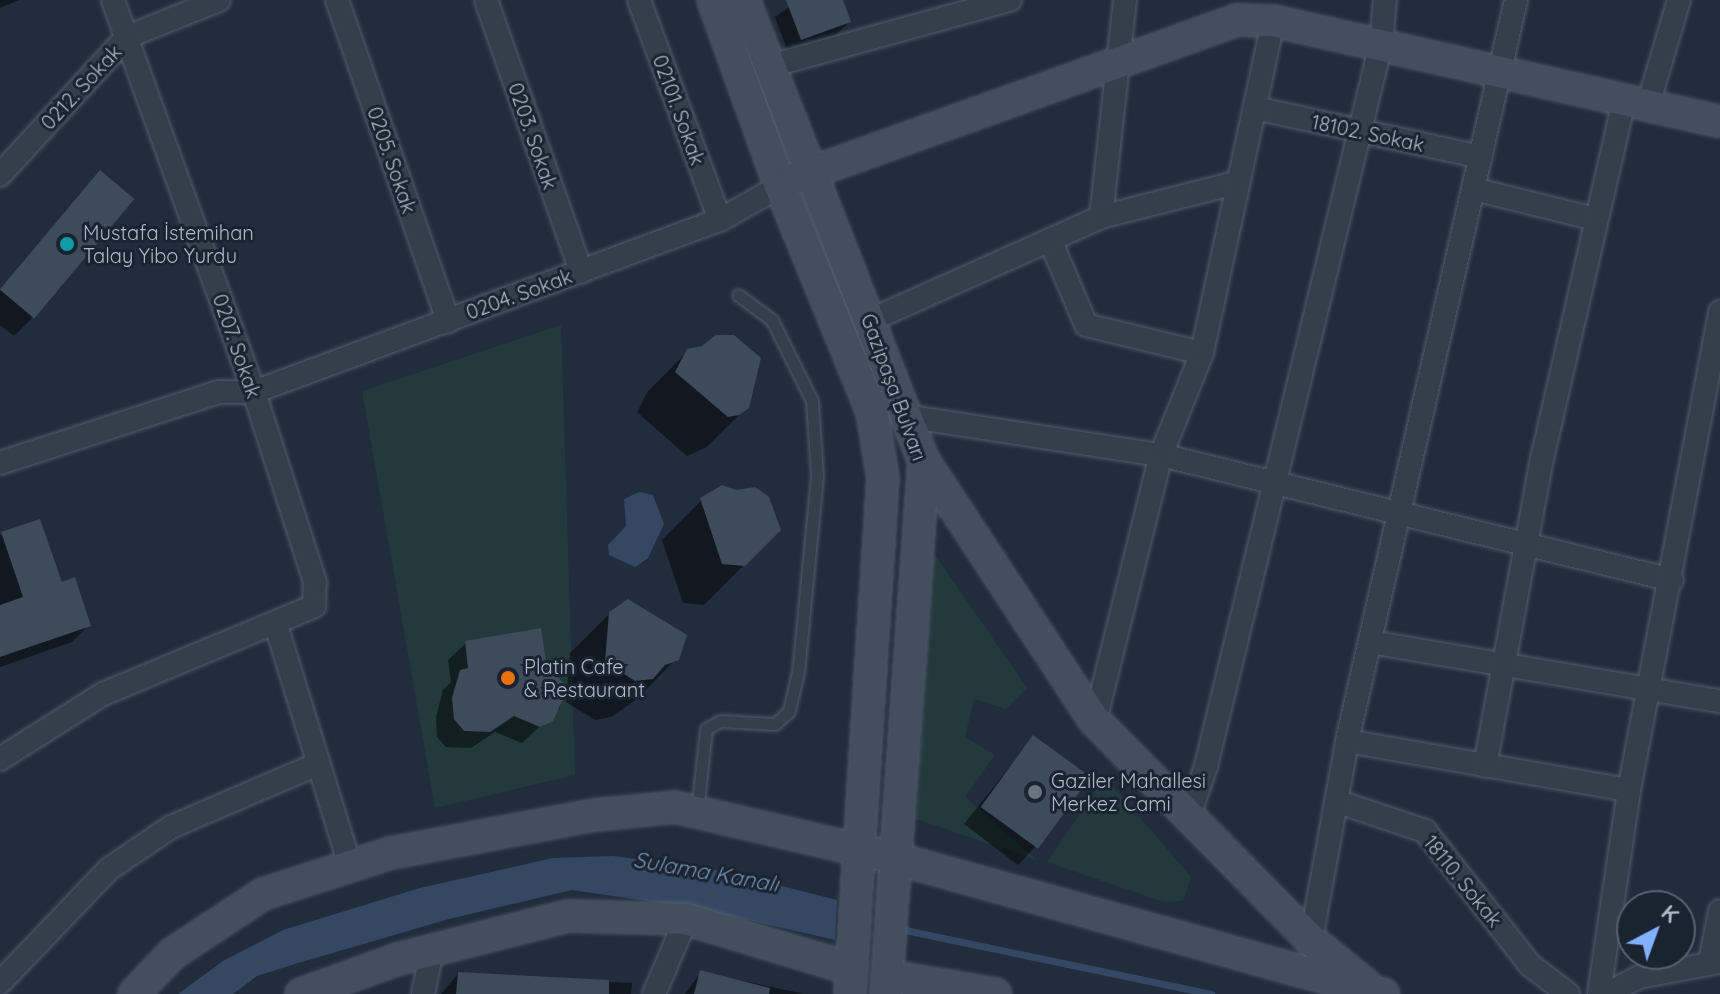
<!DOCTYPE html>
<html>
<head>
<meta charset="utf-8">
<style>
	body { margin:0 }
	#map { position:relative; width:1720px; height:994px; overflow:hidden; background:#212d3c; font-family:Quicksand,sans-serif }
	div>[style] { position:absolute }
	.green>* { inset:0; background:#233a3d }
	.water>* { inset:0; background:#344864 }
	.shadow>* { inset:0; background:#0007 }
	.stream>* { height:7px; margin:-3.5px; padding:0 3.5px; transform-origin:3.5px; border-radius:3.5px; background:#344864 }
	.building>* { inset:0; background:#3d4b5b; transform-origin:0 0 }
	.roads { filter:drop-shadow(0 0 2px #535c6a) drop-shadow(0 0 2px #535c6a) }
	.lane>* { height:11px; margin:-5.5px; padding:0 5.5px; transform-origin:5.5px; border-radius:5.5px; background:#353f4c }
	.street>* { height:22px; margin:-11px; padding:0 11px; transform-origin:11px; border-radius:11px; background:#353f4c }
	.secondary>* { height:30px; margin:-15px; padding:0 15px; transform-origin:15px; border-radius:15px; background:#434e5f }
	.dots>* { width:22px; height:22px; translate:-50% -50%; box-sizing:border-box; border:4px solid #1a2431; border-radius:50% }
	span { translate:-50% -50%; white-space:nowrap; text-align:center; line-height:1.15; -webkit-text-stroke:6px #1a2431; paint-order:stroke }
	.street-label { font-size:20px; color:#b0b9c8 }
	.poi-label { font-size:20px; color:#b0b9c8 }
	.left { translate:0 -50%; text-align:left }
	.water-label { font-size:22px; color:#7790b2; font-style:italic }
	.north { position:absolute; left:1616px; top:890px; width:80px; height:80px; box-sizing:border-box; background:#1a2431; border:2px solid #56606d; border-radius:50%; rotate:41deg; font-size:22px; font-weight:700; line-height:32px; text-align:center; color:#b0b9c8 }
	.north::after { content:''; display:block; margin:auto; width:28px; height:36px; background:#81b1fc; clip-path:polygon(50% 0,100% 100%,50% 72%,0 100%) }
</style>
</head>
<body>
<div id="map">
	<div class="green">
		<div style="clip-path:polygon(561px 325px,575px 775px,435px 808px,362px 391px)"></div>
		<div style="clip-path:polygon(933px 552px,1027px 688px,1006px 709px,974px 699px,965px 737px,995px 755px,965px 797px,1037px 860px,916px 819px)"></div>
		<div style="clip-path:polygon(1105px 777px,1191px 877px,1183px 901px,1164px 902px,1047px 862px)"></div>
	</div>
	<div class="water">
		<div style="clip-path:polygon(639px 492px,653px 495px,664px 524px,648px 558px,635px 567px,609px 555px,608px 545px,626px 526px,624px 499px)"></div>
		<div style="clip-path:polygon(613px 856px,722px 871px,837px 900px,835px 940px,695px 908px,572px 890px,449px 919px,295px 964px,257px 976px,233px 994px,178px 994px,223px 961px,283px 930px,420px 888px,553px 858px)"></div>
	</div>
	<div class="shadow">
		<div style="clip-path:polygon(0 0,19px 0,0 8px)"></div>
		<div style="clip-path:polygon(799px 0,841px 0,849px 22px,836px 35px,788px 52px,775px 17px)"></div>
		<div style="clip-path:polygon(100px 173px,31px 319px,14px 336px,0 325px,0 290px)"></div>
		<div style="clip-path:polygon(688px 351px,747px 407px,707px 447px,687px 456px,637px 412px,648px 391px)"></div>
		<div style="clip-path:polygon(702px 500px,779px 530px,704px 605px,683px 603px,662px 540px)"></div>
		<div style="clip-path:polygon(39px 521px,61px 584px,89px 625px,72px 642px,0 667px,0 535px)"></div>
		<div style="clip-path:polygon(610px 613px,677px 658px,637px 699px,611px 717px,595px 720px,566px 702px,570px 653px)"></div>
		<div style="clip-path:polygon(466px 643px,544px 663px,561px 684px,560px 708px,522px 743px,495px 732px,471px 748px,446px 747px,437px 737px,436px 717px,443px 690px,451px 682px,448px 660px)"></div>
		<div style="clip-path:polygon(1033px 738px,1035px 847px,1018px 865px,964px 824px)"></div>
		<div style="clip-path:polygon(701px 972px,805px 994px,685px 994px)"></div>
		<div style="clip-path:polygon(458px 974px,632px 983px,631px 994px,441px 994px)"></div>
	</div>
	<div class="stream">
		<div style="left:900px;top:929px;width:318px;rotate:11.8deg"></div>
	</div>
	<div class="building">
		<div style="clip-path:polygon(786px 0,843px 0,851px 22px,801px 40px)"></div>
		<div style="left:100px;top:170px;width:45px;height:156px;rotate:40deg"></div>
		<div style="clip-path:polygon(716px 335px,734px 335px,761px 358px,749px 408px,739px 415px,728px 417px,675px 372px,687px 349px,702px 346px)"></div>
		<div style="clip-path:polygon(722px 485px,736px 490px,755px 487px,769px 497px,781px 530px,745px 566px,722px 564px,700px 498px)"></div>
		<div style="clip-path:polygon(40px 519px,62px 582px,75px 577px,91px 626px,0 657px,0 605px,23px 597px,1px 532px)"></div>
		<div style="clip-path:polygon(628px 599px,687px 635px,679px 660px,665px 665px,653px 679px,635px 681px,605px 662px,609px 612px)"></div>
		<div style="clip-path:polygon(541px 628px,546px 662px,563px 683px,565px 695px,553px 721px,540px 727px,514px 716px,490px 732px,464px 731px,454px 719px,452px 698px,460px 670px,468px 668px,465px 641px)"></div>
		<div style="left:1033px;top:735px;width:71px;height:89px;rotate:36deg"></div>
		<div style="clip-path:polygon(700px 970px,770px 988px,769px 994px,694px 994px)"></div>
		<div style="clip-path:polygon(458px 972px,609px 980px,609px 994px,456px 994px)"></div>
	</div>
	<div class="roads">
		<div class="lane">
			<div style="left:697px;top:812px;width:83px;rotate:-83.8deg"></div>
			<div style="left:706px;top:729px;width:16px;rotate:-30deg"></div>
			<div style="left:720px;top:721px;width:55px;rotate:3.1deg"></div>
			<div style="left:775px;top:724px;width:19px;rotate:-43deg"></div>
			<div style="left:789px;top:711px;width:39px;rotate:-77deg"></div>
			<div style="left:798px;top:673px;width:198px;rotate:-84.5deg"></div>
			<div style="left:817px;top:476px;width:75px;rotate:-93.8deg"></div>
			<div style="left:812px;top:401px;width:90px;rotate:-116.3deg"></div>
			<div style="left:772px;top:320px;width:42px;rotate:-143.7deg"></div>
		</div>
		<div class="street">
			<div style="left:337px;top:0;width:340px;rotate:70.9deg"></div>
			<div style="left:486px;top:0;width:288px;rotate:70.7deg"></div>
			<div style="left:639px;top:0;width:234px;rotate:69.8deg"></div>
			<div style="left:770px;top:66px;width:249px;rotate:-15.4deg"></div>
			<div style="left:1648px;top:105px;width:109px;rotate:-73.6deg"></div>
			<div style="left:1255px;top:108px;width:231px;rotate:12.2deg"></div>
			<div style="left:0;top:175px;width:188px;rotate:-47.4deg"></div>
			<div style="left:127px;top:37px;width:99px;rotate:-21.9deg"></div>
			<div style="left:1473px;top:189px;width:126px;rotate:13.8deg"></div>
			<div style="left:1101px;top:217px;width:218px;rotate:-83.7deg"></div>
			<div style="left:1050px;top:240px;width:92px;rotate:67deg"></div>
			<div style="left:1086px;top:325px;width:119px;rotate:13.6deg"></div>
			<div style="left:871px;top:320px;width:252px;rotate:-24.1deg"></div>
			<div style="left:1101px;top:217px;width:142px;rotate:-14.2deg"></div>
			<div style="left:905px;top:416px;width:259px;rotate:8.7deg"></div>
			<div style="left:1161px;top:455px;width:526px;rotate:13.75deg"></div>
			<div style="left:0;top:463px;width:230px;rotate:-18deg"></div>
			<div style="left:219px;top:392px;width:35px"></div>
			<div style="left:254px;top:392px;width:497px;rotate:-20.3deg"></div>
			<div style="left:720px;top:220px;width:69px;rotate:-29.5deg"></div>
			<div style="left:276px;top:625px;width:252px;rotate:72.9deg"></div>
			<div style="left:1370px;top:642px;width:355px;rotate:9.6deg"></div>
			<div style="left:1095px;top:721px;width:274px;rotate:-76.1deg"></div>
			<div style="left:1161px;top:455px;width:110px;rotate:-68.1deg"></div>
			<div style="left:1202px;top:353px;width:340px;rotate:-77.9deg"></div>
			<div style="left:1347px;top:741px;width:286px;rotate:9.9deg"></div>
			<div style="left:0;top:759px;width:122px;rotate:-32.3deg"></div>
			<div style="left:103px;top:694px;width:229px;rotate:-22.6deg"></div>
			<div style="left:314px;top:606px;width:24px;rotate:-88deg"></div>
			<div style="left:315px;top:582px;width:200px;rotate:-107.8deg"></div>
			<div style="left:254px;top:392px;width:417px;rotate:-109.8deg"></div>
			<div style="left:1485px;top:766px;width:312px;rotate:-79.5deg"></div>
			<div style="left:1542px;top:459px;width:368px;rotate:-77.1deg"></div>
			<div style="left:1336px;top:801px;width:94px;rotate:18.6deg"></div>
			<div style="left:1425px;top:831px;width:170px;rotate:51.9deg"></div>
			<div style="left:1530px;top:965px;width:48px;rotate:37.3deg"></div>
			<div style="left:1189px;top:816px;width:53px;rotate:-71.2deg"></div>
			<div style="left:1206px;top:766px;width:743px;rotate:-76.38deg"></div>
			<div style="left:1381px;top:44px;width:44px;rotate:-84.8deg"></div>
			<div style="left:1311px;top:940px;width:202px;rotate:-79.7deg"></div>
			<div style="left:1347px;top:741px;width:760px;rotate:-77.15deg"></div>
			<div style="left:1710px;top:962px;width:52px;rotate:-78.9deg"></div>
			<div style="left:0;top:983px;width:158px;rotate:-46.3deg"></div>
			<div style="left:109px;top:869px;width:75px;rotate:-34.1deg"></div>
			<div style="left:171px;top:827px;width:160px;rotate:-23.2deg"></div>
			<div style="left:423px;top:994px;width:45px;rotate:-78.4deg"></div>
			<div style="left:654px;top:994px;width:82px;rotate:-66.9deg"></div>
			<div style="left:1599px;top:994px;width:206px;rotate:-81.6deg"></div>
			<div style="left:1629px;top:790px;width:487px;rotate:-79.2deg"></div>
			<div style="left:1607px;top:994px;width:36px;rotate:-28deg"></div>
			<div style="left:1639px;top:977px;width:82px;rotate:-10.5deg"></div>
		</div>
		<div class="secondary">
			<div style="left:713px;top:0;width:198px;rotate:70.2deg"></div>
			<div style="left:780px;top:186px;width:243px;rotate:67.8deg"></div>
			<div style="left:872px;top:411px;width:68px;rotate:80.7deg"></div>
			<div style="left:883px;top:478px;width:517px;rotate:93.66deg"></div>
			<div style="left:744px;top:0;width:495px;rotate:68.7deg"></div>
			<div style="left:924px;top:461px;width:534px;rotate:94.08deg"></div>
			<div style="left:793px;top:179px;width:472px;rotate:-19.7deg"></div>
			<div style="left:1237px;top:20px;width:36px;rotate:2deg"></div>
			<div style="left:1273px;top:21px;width:458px;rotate:12.7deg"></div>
			<div style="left:924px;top:461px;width:311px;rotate:56.7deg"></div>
			<div style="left:1095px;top:721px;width:308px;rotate:45.4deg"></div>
			<div style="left:1311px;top:940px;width:70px;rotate:39.2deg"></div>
			<div style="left:888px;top:976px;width:109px;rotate:9.5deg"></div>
			<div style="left:134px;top:994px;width:55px;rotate:-46.5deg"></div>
			<div style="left:172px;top:954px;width:109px;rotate:-33.4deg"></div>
			<div style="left:263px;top:894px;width:134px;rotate:-17.8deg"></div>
			<div style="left:391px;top:853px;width:208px;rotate:-10.6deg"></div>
			<div style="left:595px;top:815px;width:80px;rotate:-5.7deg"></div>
			<div style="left:675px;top:807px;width:225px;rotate:13.1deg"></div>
			<div style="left:894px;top:858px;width:508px;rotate:15.54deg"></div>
			<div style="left:301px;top:994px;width:103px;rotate:-19.8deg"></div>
			<div style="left:398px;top:959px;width:175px;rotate:-14.2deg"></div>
			<div style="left:568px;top:916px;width:118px;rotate:1.5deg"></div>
			<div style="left:686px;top:919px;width:173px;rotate:16.8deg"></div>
		</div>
	</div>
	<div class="dots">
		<div style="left:67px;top:244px;background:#0f9aa8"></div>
		<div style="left:508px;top:678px;background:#e8710a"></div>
		<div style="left:1035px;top:792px;background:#6b7280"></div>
	</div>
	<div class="street-label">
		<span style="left:81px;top:87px;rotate:-47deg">0212. Sokak</span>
		<span style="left:679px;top:110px;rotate:70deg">02101. Sokak</span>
		<span style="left:1368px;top:133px;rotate:12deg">18102. Sokak</span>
		<span style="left:533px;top:136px;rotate:71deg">0203. Sokak</span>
		<span style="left:392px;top:160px;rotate:71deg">0205. Sokak</span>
		<span style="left:519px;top:294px;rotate:-20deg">0204. Sokak</span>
		<span style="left:237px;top:346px;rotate:71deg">0207. Sokak</span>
		<span style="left:894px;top:387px;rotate:70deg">Gazipaşa Bulvarı</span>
		<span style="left:1463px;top:881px;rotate:51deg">18110. Sokak</span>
	</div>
	<div class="poi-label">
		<span class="left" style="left:83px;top:244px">Mustafa İstemihan<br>Talay Yibo Yurdu</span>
		<span class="left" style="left:524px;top:678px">Platin Cafe<br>&amp; Restaurant</span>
		<span class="left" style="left:1051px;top:792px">Gaziler Mahallesi<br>Merkez Cami</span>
	</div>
	<div class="water-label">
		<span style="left:706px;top:872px;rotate:10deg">Sulama Kanalı</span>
	</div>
	<div class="north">K</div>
</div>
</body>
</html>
